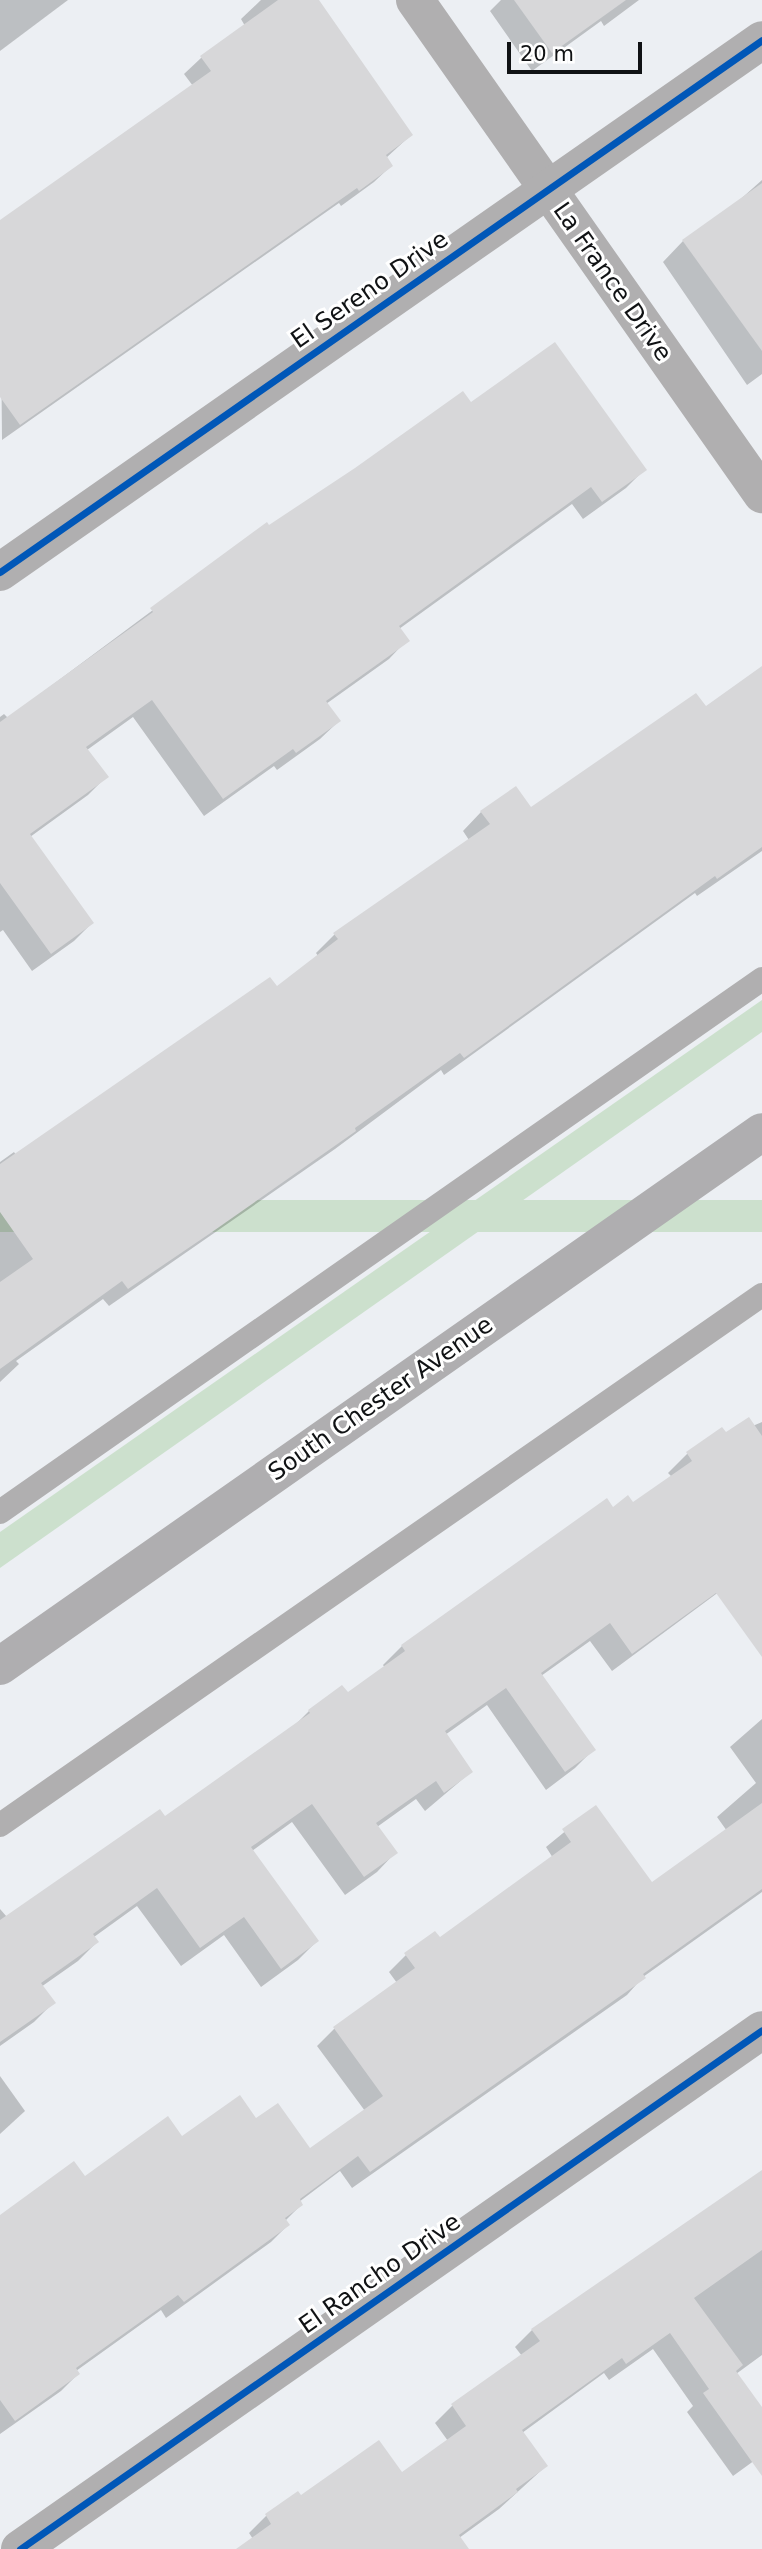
<!DOCTYPE html>
<html>
<head>
<meta charset="utf-8">
<style>
	body { margin:0 }
	#map { position:relative; width:762px; height:2549px; overflow:hidden; background:#eceff3; font-family:"DejaVu Sans",sans-serif }
	div>[style] { position:absolute }
	.green>* { inset:0; background:#cce0cd; transform-origin:0 0 }
	.shadow>* { inset:0; background:#0003 }
	.building>* { inset:0; background:#d7d7d9 }
	.lane>* { height:24px; margin:-12px; padding:0 12px; transform-origin:12px; border-radius:12px; background:#b0afb0 }
	.street>* { height:38px; margin:-19px; padding:0 19px; transform-origin:19px; border-radius:19px; background:#b0afb0 }
	.secondary>* { height:38px; margin:-19px; padding:0 19px; transform-origin:19px; border-radius:19px; background:#afaeb0 }
	.cycleway>* { height:7px; margin:-3.5px; padding:0 3.5px; transform-origin:3.5px; border-radius:3.5px; background:#0057b8 }
	span { translate:-50% -50%; white-space:nowrap; text-align:center; line-height:1.15; -webkit-text-stroke:6px #fff; paint-order:stroke }
	.street-label { font-size:24px; color:#101214 }
	.scale { position:absolute; left:507px; top:42px; width:135px; height:32px; box-sizing:border-box; border:4px solid #101214; border-top:0; padding-left:9px; font-size:21px; line-height:24px; white-space:nowrap; color:#101214; -webkit-text-stroke:5px #fff; paint-order:stroke }
</style>
</head>
<body>
<div id="map">
	<div class="green">
		<div style="clip-path:polygon(762px 1000px,762px 1032px,0 1568px,0 1532px)"></div>
		<div style="left:762px;top:1200px;width:32px;height:930px;rotate:90deg"></div>
	</div>
	<div class="shadow">
		<div style="clip-path:polygon(0 0,68px 0,0 51px)"></div>
		<div style="clip-path:polygon(261px 0,316px 0,411px 135px,386px 158px,391px 166px,374px 182px,341px 206px,339px 203px,2px 440px,0 224px,193px 86px,184px 74px,201px 58px,245px 26px,241px 19px)"></div>
		<div style="clip-path:polygon(501px 0,639px 0,604px 26px,601px 21px,532px 71px,490px 11px)"></div>
		<div style="clip-path:polygon(762px 180px,762px 374px,747px 385px,663px 262px,683px 241px,734px 205px)"></div>
		<div style="clip-path:polygon(470px 405px,644px 470px,626px 488px,583px 519px,572px 504px,399px 629px,407px 640px,389px 659px,326px 704px,339px 721px,320px 739px,277px 770px,274px 766px,204px 816px,133px 717px,87px 750px,106px 777px,88px 795px,30px 837px,92px 923px,74px 941px,32px 971px,3px 930px,0 932px,0 717px,4px 714px,8px 718px,267px 525px,269px 528px)"></div>
		<div style="clip-path:polygon(762px 668px,762px 851px,697px 896px,695px 893px,444px 1075px,441px 1070px,335px 1149px,109px 1306px,103px 1299px,16px 1361px,19px 1364px,0 1382px,0 1162px,14px 1152px,16px 1155px,276px 988px,318px 956px,316px 953px,335px 934px,469px 840px,463px 831px,481px 812px,531px 810px,705px 709px)"></div>
		<div style="clip-path:polygon(762px 1422px,762px 1560px,612px 1671px,590px 1641px,541px 1676px,594px 1749px,575px 1768px,546px 1790px,487px 1705px,445px 1735px,471px 1772px,425px 1811px,416px 1799px,377px 1827px,395px 1853px,377px 1872px,345px 1895px,292px 1822px,252px 1851px,317px 1941px,298px 1960px,261px 1987px,224px 1935px,181px 1966px,137px 1906px,94px 1937px,97px 1942px,78px 1961px,41px 1987px,53px 2003px,34px 2022px,0 2046px,0 1909px,7px 1917px,164px 1818px,294px 1726px,309px 1711px,348px 1695px,385px 1668px,383px 1665px,402px 1646px,612px 1509px,632px 1505px,672px 1477px,668px 1473px,687px 1454px)"></div>
		<div style="clip-path:polygon(762px 1719px,762px 1892px,643px 1977px,627px 1995px,352px 2188px,340px 2171px,299px 2202px,301px 2205px,285px 2221px,288px 2225px,271px 2242px,166px 2318px,161px 2310px,76px 2371px,78px 2374px,61px 2391px,0 2434px,0 2230px,84px 2179px,182px 2139px,256px 2121px,310px 2150px,365px 2111px,317px 2046px,334px 2029px,397px 1983px,389px 1972px,406px 1955px,439px 1940px,553px 1858px,546px 1847px,595px 1807px,651px 1885px,727px 1831px,717px 1817px,756px 1783px,730px 1747px)"></div>
		<div style="clip-path:polygon(0 2076px,25px 2111px,0 2134px)"></div>
		<div style="clip-path:polygon(762px 2171px,762px 2355px,736px 2374px,762px 2410px,762px 2455px,733px 2476px,687px 2412px,693px 2406px,653px 2349px,609px 2380px,604px 2373px,522px 2433px,546px 2466px,499px 2509px,459px 2538px,467px 2549px,239px 2549px,253px 2539px,249px 2533px,266px 2516px,297px 2494px,300px 2498px,402px 2475px,448px 2441px,435px 2423px,452px 2406px,522px 2356px,515px 2347px,532px 2330px)"></div>
	</div>
	<div class="building">
		<div style="clip-path:polygon(278px 0,319px 0,413px 135px,386px 155px,393px 166px,359px 191px,357px 188px,20px 425px,0 397px,0 220px,211px 71px,200px 56px)"></div>
		<div style="clip-path:polygon(514px 0,626px 0,552px 53px)"></div>
		<div style="clip-path:polygon(762px 183px,762px 351px,682px 240px)"></div>
		<div style="clip-path:polygon(555px 342px,647px 470px,602px 502px,591px 487px,399px 626px,410px 641px,326px 701px,341px 721px,296px 753px,293px 749px,223px 799px,152px 700px,86px 747px,109px 777px,30px 834px,94px 923px,51px 954px,0 883px,0 722px,153px 612px,150px 608px,267px 522px,269px 525px,355px 468px,463px 391px,471px 402px)"></div>
		<div style="clip-path:polygon(762px 666px,762px 847px,717px 879px,715px 876px,464px 1058px,460px 1053px,355px 1128px,356px 1131px,212px 1232px,128px 1289px,122px 1281px,0 1369px,0 1282px,33px 1259px,0 1212px,0 1164px,270px 977px,277px 986px,338px 939px,333px 933px,490px 824px,480px 811px,516px 786px,531px 807px,696px 693px,706px 706px)"></div>
		<div style="clip-path:polygon(749px 1417px,762px 1436px,762px 1657px,716px 1593px,632px 1654px,610px 1623px,541px 1673px,596px 1750px,565px 1772px,506px 1688px,445px 1731px,473px 1772px,444px 1793px,436px 1781px,376px 1823px,398px 1853px,364px 1877px,312px 1804px,251px 1847px,319px 1941px,281px 1969px,244px 1917px,200px 1948px,157px 1888px,93px 1934px,99px 1942px,41px 1983px,56px 2003px,0 2042px,0 1920px,160px 1809px,165px 1816px,310px 1713px,308px 1710px,342px 1685px,348px 1692px,405px 1651px,401px 1645px,607px 1498px,613px 1507px,628px 1495px,633px 1502px,692px 1461px,686px 1452px,722px 1427px,726px 1432px)"></div>
		<div style="clip-path:polygon(762px 1803px,762px 1889px,643px 1974px,646px 1978px,370px 2172px,358px 2156px,300px 2199px,303px 2205px,285px 2218px,290px 2225px,184px 2302px,178px 2295px,76px 2368px,80px 2374px,15px 2421px,0 2400px,0 2215px,74px 2161px,85px 2176px,168px 2116px,182px 2136px,240px 2095px,256px 2118px,278px 2103px,310px 2148px,383px 2096px,333px 2027px,415px 1968px,404px 1953px,435px 1931px,440px 1937px,571px 1842px,562px 1829px,596px 1805px,652px 1882px)"></div>
		<div style="clip-path:polygon(762px 2170px,762px 2250px,694px 2298px,743px 2365px,736px 2371px,762px 2407px,762px 2476px,703px 2393px,709px 2389px,670px 2333px,626px 2364px,622px 2358px,522px 2430px,548px 2466px,516px 2489px,518px 2492px,459px 2535px,469px 2549px,236px 2549px,271px 2524px,265px 2514px,298px 2491px,301px 2495px,379px 2440px,402px 2472px,466px 2426px,451px 2404px,540px 2341px,531px 2329px)"></div>
	</div>
	<div class="lane">
		<div style="left:0;top:1512px;width:930px;rotate:-34.97deg"></div>
		<div style="left:0;top:1825px;width:928px;rotate:-34.82deg"></div>
	</div>
	<div class="street">
		<div style="left:415px;top:0;width:604px;rotate:54.91deg"></div>
		<div style="left:0;top:572px;width:929px;rotate:-34.92deg"></div>
		<div style="left:20px;top:2549px;width:905px;rotate:-34.97deg"></div>
	</div>
	<div class="secondary">
		<div style="left:0;top:1666px;width:930px;rotate:-35.02deg"></div>
	</div>
	<div class="cycleway">
		<div style="left:0;top:572px;width:929px;rotate:-34.92deg"></div>
		<div style="left:20px;top:2549px;width:905px;rotate:-34.97deg"></div>
	</div>
	<div class="street-label">
		<span style="left:612px;top:282px;rotate:55deg">La France Drive</span>
		<span style="left:370px;top:290px;rotate:-35deg">El Sereno Drive</span>
		<span style="left:381px;top:1399px;rotate:-35deg">South Chester Avenue</span>
		<span style="left:380px;top:2274px;rotate:-35deg">El Rancho Drive</span>
	</div>
	<div class="scale">20 m</div>
</div>
</body>
</html>
